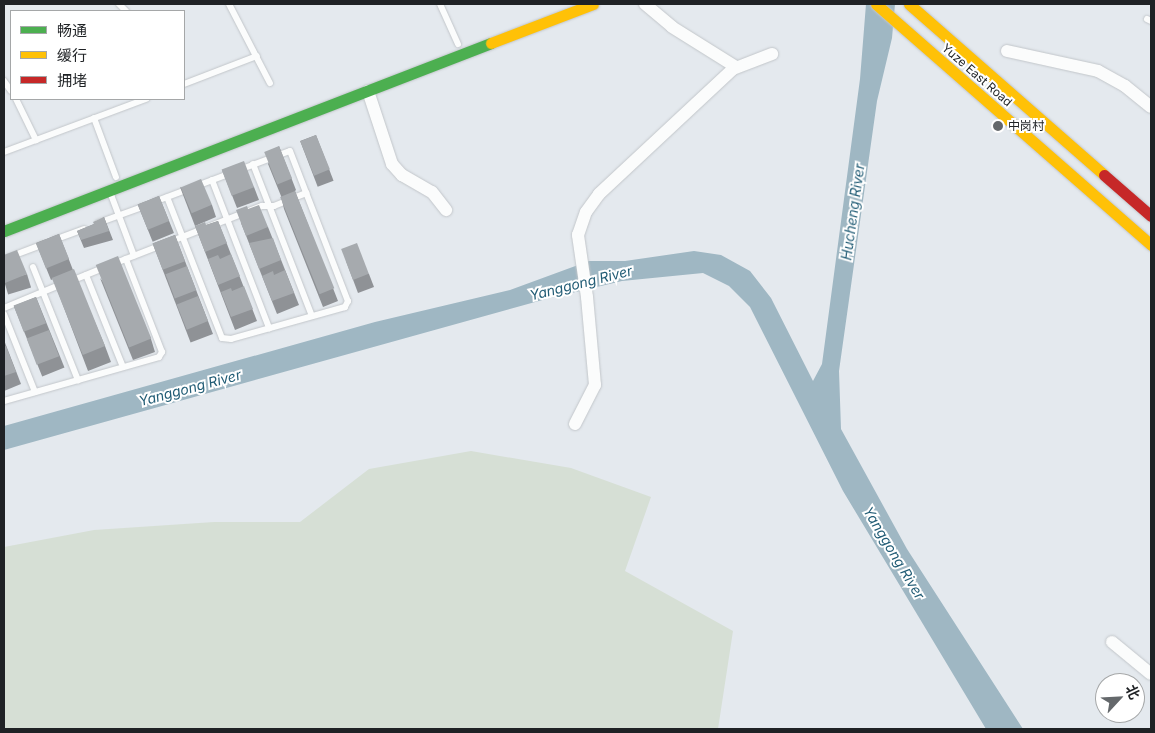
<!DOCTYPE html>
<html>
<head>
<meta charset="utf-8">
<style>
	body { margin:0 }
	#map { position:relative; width:1155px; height:733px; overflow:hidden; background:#e4e9ee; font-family:Inter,"Noto Sans SC",sans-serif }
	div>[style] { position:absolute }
	.green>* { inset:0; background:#d6dfd5 }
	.water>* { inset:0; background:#9fb7c3 }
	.roads { filter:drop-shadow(0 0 1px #c2c6ca) drop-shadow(0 0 1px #c2c6ca) }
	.lane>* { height:6px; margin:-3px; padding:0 3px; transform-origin:3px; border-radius:3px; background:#fbfcfc }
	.street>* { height:12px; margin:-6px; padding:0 6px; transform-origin:6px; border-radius:6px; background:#fbfcfc }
	.fast>* { height:11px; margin:-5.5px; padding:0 5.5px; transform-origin:5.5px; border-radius:5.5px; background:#4caf50 }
	.slow>* { height:11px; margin:-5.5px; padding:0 5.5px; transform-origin:5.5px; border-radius:5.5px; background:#ffc107 }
	.jam>* { height:11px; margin:-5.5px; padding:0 5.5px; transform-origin:5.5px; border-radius:5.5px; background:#c62828 }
	.wall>* { inset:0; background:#8f9296; transform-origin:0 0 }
	.building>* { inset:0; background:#a6aaae; transform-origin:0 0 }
	.dots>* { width:14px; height:14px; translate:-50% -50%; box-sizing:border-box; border:2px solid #fff; border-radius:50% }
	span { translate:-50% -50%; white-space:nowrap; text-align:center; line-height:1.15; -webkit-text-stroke:4px #fff; paint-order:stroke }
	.street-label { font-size:12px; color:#1f2225 }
	.poi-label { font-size:12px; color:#1f2225 }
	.left { translate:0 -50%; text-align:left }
	.water-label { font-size:14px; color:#215c75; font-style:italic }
	.frame { position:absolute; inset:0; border:5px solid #1f2225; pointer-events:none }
	.legend { position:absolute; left:10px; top:10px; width:175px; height:90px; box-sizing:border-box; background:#fff; border:1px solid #a5a7a8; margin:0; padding:6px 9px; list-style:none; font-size:15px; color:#1f2225 }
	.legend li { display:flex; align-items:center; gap:10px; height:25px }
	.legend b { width:25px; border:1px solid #a5a7a8 }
	.north { position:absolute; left:1095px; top:673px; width:50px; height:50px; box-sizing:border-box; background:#fff; border:1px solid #a5a7a8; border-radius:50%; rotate:65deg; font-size:14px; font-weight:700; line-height:20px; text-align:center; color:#1f2225 }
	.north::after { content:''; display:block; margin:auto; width:18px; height:22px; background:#64686b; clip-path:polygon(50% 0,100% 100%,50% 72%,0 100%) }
</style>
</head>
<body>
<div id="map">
	<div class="green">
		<div style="clip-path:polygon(471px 451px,571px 468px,651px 497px,625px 571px,733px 631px,718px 729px,4px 729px,4px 547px,94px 530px,214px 522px,300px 522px,369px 469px)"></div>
	</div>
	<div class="water">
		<div style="clip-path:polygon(866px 4px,895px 4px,892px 38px,877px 101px,839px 371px,841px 429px,907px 549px,1023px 729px,986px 729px,843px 491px,750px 307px,729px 286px,703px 273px,622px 281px,546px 299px,4px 450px,4px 426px,375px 322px,510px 290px,589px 261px,625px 261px,694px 251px,721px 255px,750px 271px,771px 298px,813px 381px,822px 364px,860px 79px)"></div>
	</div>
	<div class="roads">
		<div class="lane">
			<div style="left:119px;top:4px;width:10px;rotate:45deg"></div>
			<div style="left:229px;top:4px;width:89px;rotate:62.6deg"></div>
			<div style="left:440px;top:4px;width:44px;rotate:65.8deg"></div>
			<div style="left:1147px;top:19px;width:4px;rotate:27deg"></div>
			<div style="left:4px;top:81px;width:12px;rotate:55deg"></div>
			<div style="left:184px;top:84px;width:78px;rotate:-21deg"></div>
			<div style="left:16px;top:99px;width:46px;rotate:64deg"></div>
			<div style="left:94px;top:118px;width:63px;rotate:69.6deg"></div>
			<div style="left:4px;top:152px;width:152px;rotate:-20.5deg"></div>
			<div style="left:253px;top:164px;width:163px;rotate:68.8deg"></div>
			<div style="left:212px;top:180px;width:159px;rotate:68.9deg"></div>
			<div style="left:110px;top:192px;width:68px;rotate:69.4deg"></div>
			<div style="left:154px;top:202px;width:145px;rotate:-20.6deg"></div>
			<div style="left:290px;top:151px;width:161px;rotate:68.9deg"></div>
			<div style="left:348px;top:301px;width:7px;rotate:117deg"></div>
			<div style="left:345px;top:307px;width:118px;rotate:164.3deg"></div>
			<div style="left:231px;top:339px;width:9px;rotate:-174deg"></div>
			<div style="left:222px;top:338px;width:151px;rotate:-111.3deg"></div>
			<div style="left:98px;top:223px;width:50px;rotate:-19.9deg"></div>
			<div style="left:54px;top:240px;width:32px;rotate:-20deg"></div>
			<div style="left:4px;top:259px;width:43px;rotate:-20.6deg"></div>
			<div style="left:113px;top:264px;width:160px;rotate:-21.3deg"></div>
			<div style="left:262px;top:206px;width:12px"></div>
			<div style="left:274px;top:206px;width:35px;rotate:-22deg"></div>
			<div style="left:33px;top:267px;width:122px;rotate:68.3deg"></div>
			<div style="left:86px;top:275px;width:99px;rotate:68.1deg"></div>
			<div style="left:71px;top:281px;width:35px;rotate:-22deg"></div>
			<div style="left:4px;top:308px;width:63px;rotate:-22.5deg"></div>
			<div style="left:4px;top:314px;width:84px;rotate:68.3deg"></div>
			<div style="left:4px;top:401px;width:161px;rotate:-15.8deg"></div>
			<div style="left:159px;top:357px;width:6px;rotate:-59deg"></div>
			<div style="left:162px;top:352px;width:100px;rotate:-111.2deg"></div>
		</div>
		<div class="street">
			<div style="left:645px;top:4px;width:35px;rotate:40deg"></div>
			<div style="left:672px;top:27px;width:75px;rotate:32deg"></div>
			<div style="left:1007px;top:51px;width:93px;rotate:12.4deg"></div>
			<div style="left:1098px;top:71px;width:31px;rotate:29deg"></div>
			<div style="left:1125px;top:86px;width:33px;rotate:39deg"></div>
			<div style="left:368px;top:91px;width:77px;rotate:71.8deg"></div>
			<div style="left:392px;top:164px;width:15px;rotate:48deg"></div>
			<div style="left:402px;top:175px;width:34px;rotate:30deg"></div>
			<div style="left:432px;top:192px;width:23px;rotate:52deg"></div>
			<div style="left:575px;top:424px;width:44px;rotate:-62.9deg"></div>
			<div style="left:595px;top:385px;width:88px;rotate:-95.2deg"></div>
			<div style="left:587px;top:297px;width:63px;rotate:-98.3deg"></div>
			<div style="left:578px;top:235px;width:24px;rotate:-71deg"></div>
			<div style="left:586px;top:212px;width:22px;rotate:-54deg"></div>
			<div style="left:599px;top:194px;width:183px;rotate:-43deg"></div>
			<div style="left:733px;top:69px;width:42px;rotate:-21deg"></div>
			<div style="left:1112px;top:642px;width:50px;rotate:39.4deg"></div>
		</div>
		<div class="fast">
			<div style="left:4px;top:231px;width:522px;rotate:-21.11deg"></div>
		</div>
		<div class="slow">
			<div style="left:876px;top:4px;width:366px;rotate:41.2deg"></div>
			<div style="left:909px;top:4px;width:259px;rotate:41.2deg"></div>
			<div style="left:491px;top:43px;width:109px;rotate:-20.9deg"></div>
		</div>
		<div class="jam">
			<div style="left:1104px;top:175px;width:62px;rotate:41.1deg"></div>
		</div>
	</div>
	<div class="wall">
		<div style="left:316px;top:135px;width:49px;height:17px;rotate:69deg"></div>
		<div style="clip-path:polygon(279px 146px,296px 190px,295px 191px,338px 301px,323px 307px,284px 209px,281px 196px,268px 164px)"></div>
		<div style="clip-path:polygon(222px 170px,254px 187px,259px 200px,237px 208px)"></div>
		<div style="clip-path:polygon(180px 187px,212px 205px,216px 217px,195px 226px)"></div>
		<div style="left:159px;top:196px;width:40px;height:23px;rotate:68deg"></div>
		<div style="clip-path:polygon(104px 217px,113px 240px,84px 248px,77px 231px,94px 224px)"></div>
		<div style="clip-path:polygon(218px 221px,257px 321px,235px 330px,195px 226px,206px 225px)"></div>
		<div style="clip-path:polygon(241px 223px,268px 227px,299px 305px,277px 314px)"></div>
		<div style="clip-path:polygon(59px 234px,73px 270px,105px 346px,111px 362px,88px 371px,53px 279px,51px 280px,36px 243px)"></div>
		<div style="left:175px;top:235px;width:106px;height:24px;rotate:69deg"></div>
		<div style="clip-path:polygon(346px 261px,369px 274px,374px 287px,358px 293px)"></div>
		<div style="left:27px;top:274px;width:14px;height:24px;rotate:73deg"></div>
		<div style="clip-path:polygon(100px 278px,151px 339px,155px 352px,133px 360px)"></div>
		<div style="left:36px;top:297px;width:76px;height:24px;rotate:68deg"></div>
		<div style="clip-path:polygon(4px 340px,21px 384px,4px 391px)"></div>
	</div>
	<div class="building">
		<div style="left:316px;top:135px;width:37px;height:17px;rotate:68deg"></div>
		<div style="left:279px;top:146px;width:35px;height:16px;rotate:68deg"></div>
		<div style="left:244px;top:161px;width:28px;height:24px;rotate:69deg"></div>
		<div style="left:201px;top:179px;width:28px;height:22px;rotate:67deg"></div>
		<div style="left:295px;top:191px;width:105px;height:16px;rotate:68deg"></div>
		<div style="left:159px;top:196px;width:27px;height:23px;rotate:68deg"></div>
		<div style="clip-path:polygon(259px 205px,268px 227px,246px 236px,236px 210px,247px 206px,248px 209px)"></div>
		<div style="clip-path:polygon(104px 217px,109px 231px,81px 240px,77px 231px,94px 224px,93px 222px)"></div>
		<div style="clip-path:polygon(218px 221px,227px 243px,205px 252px,195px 226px,205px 222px,206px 225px)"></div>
		<div style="left:59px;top:234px;width:27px;height:25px;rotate:68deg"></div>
		<div style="left:175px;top:235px;width:28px;height:24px;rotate:69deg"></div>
		<div style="clip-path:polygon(273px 238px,281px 260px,259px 269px,249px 243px)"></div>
		<div style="left:357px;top:243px;width:33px;height:17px;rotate:69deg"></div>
		<div style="clip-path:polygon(17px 250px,27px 274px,5px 283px,4px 281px,4px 255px)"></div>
		<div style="clip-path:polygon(231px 254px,240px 276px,218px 285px,208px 259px,218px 255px,220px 259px)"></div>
		<div style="left:118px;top:256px;width:89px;height:24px;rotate:68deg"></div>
		<div style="left:187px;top:266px;width:26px;height:23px;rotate:69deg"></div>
		<div style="left:74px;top:269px;width:83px;height:24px;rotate:68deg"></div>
		<div style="clip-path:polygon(285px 270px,294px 293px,272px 301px,262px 276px,273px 271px,274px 275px)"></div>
		<div style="clip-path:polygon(244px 286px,253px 309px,231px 317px,221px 292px,231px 288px,232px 291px)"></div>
		<div style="left:198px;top:296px;width:27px;height:23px;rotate:68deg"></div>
		<div style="left:36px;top:297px;width:28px;height:24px;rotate:69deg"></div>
		<div style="left:49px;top:330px;width:28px;height:24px;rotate:69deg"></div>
		<div style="clip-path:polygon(6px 346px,16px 372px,4px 376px,4px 347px)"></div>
	</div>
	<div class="dots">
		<div style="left:998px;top:126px;background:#64686b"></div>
	</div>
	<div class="street-label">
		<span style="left:977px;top:75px;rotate:41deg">Yuze East Road</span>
	</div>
	<div class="poi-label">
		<span class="left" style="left:1008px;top:126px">中岗村</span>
	</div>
	<div class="water-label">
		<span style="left:853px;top:212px;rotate:-82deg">Hucheng River</span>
		<span style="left:581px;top:283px;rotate:-14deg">Yanggong River</span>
		<span style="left:190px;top:388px;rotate:-15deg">Yanggong River</span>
		<span style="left:894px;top:553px;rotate:59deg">Yanggong River</span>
	</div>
	<div class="frame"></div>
	<ul class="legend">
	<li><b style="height:6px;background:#4caf50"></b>畅通</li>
	<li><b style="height:6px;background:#ffc107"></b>缓行</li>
	<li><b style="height:6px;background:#c62828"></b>拥堵</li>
	</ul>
	<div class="north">北</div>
</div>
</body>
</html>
